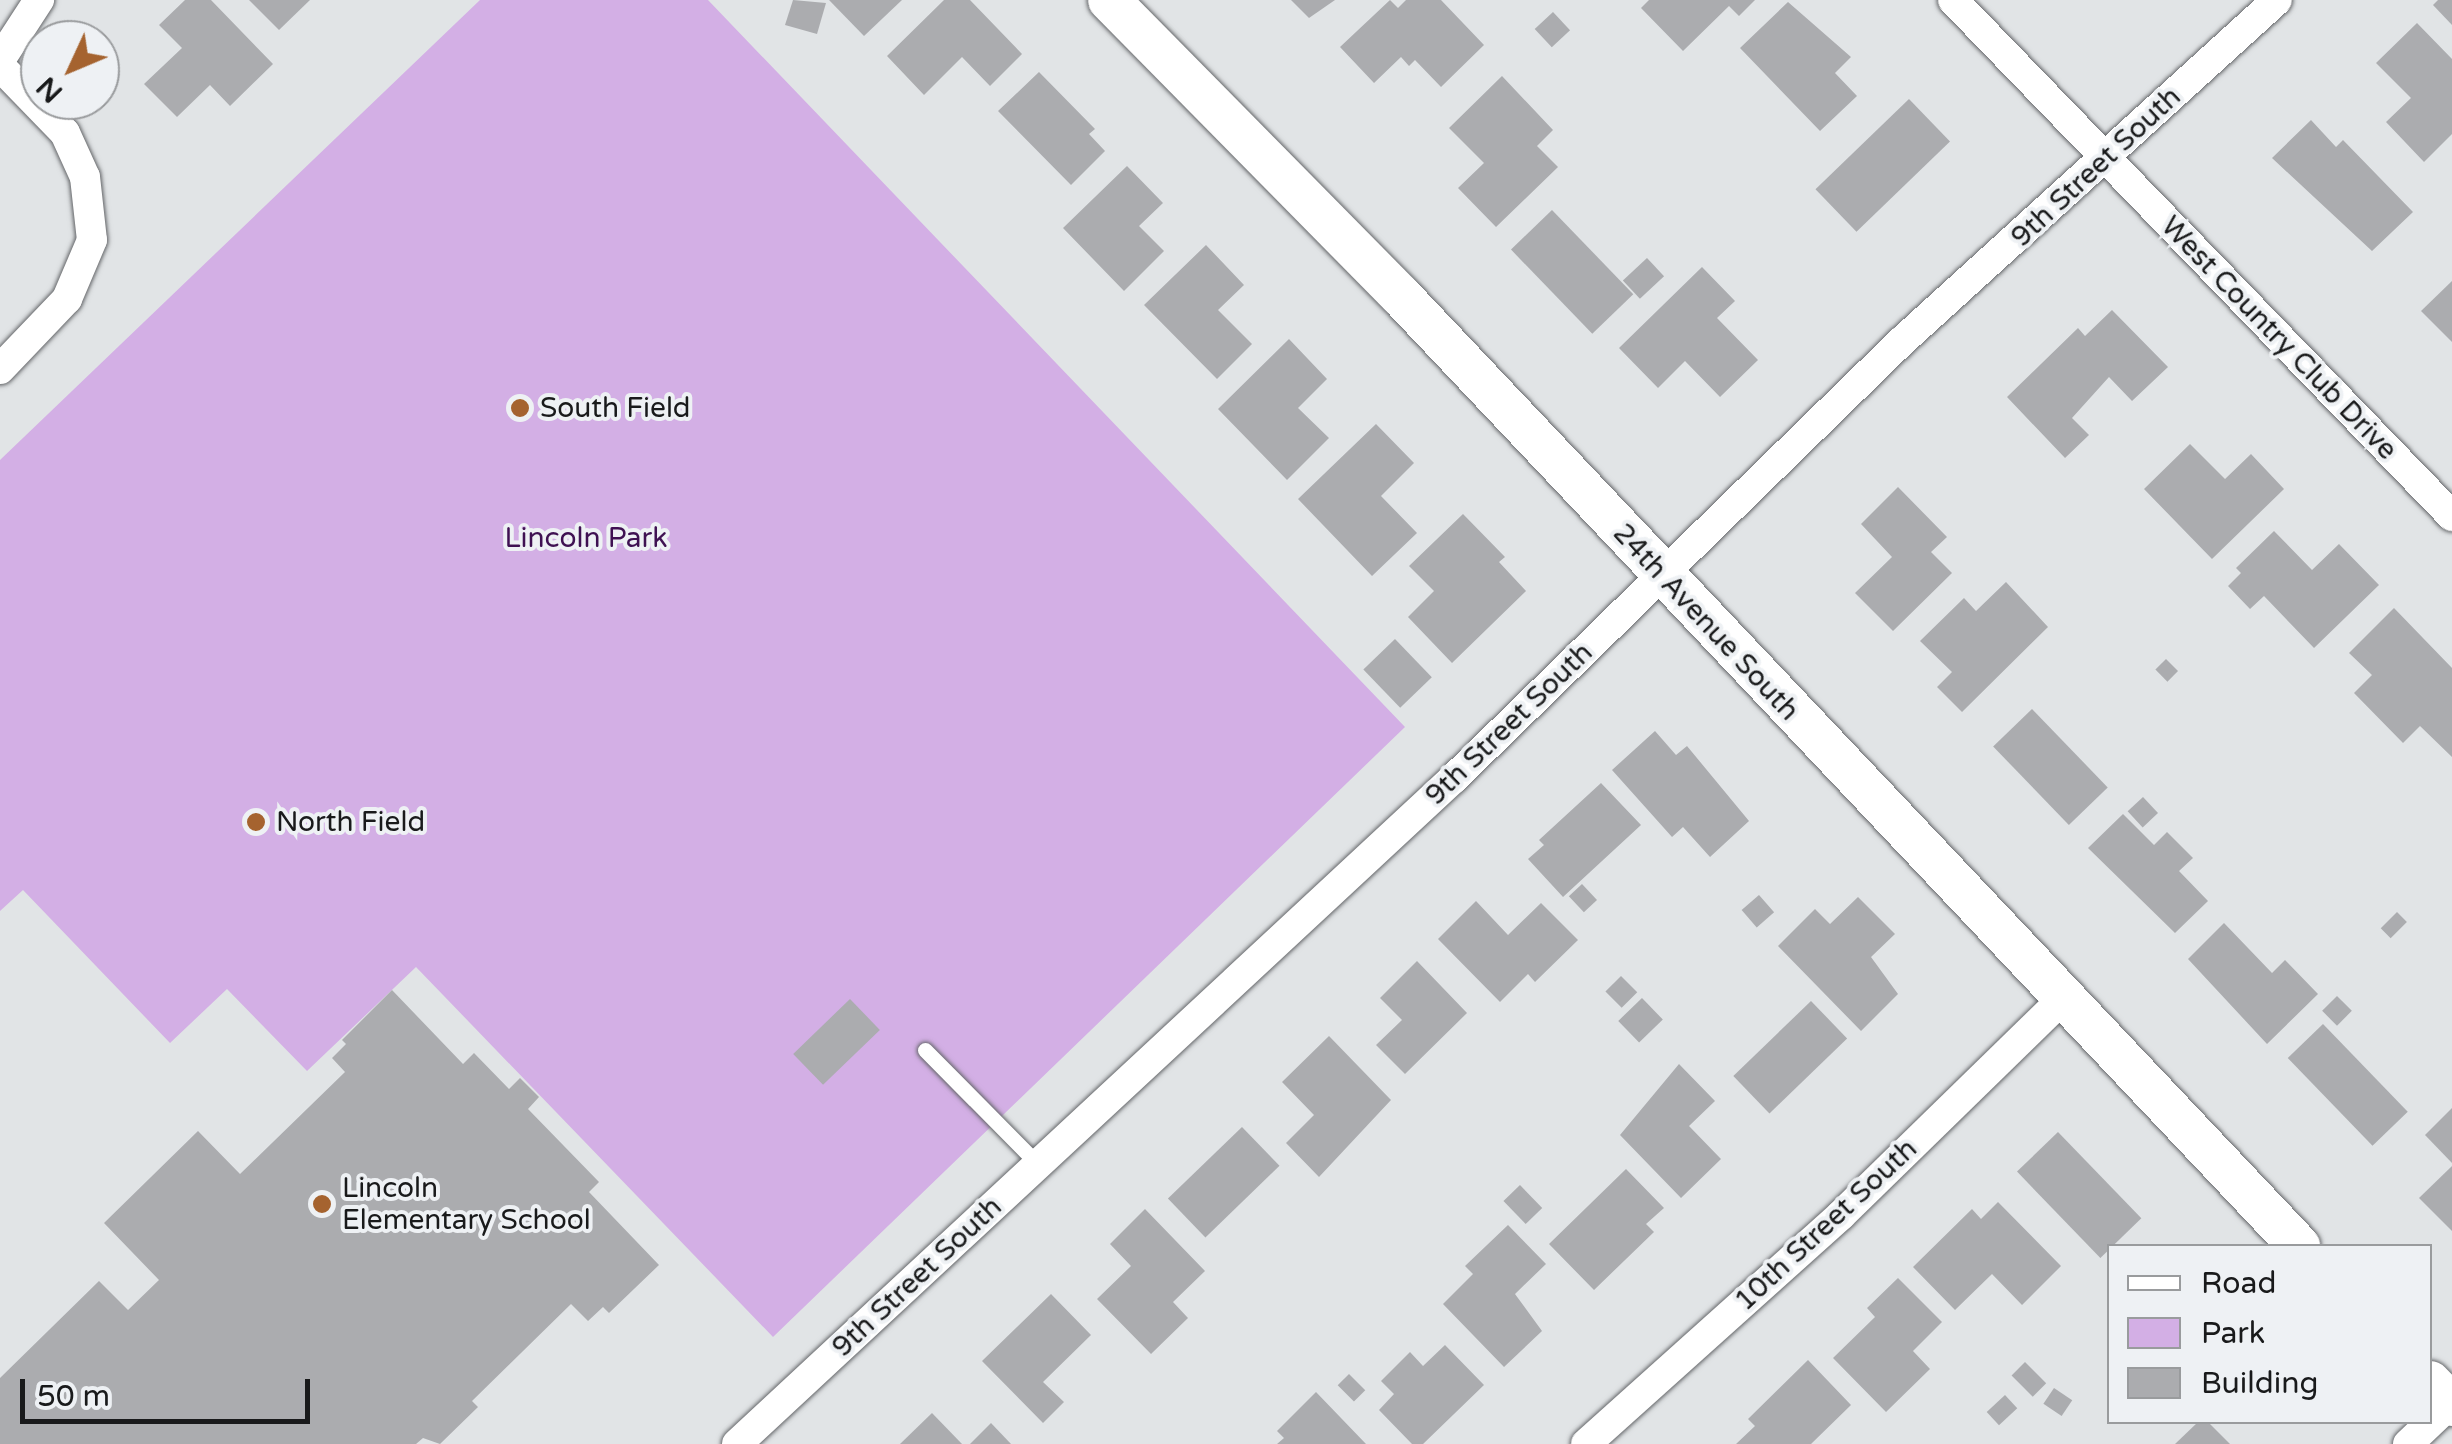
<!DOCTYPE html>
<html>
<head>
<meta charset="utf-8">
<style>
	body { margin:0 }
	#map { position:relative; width:2452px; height:1444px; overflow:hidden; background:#e1e4e6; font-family:"Varela Round",sans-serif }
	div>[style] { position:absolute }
	.green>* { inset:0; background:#d3afe5 }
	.building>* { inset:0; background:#abacaf; transform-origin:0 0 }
	.roads { filter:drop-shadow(0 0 2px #646669) drop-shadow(0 0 2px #646669) }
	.lane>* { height:15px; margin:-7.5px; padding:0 7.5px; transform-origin:7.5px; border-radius:7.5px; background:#fff }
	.street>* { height:30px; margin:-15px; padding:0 15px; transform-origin:15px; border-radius:15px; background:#fff }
	.secondary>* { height:42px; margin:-21px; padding:0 21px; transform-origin:21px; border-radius:21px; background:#fff }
	.dots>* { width:28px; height:28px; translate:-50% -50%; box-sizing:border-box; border:5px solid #eef1f4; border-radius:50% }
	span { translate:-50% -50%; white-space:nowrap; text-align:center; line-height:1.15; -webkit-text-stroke:8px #eef1f4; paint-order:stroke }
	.street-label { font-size:28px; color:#191a1b }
	.poi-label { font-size:28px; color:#191a1b }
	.left { translate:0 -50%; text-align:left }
	.park-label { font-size:28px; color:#3f1152 }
	.legend { position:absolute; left:2107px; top:1244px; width:325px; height:180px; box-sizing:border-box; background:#eef1f4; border:2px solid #999b9d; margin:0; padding:12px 18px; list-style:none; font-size:30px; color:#191a1b }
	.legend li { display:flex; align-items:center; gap:20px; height:50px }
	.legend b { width:50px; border:2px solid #999b9d }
	.north { position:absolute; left:20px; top:20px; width:100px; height:100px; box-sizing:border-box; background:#eef1f4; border:2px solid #999b9d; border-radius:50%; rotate:226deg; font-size:28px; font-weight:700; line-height:40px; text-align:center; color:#191a1b }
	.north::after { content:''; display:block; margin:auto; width:35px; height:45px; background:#a5632f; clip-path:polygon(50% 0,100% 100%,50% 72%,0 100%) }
	.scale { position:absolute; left:20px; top:1379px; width:290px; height:45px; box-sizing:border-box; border:5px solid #191a1b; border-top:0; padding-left:12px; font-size:30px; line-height:35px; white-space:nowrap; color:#191a1b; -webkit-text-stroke:8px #eef1f4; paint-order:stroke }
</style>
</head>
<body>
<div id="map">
	<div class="green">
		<div style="clip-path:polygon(480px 0,708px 0,1405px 727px,773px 1337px,416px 967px,307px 1071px,227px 989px,170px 1043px,23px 890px,0 911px,0 460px)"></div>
	</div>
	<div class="building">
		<div style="clip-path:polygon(185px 0,211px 0,273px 64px,230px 106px,210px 85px,177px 117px,144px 84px,182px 48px,159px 25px)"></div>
		<div style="clip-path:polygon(249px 0,310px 0,279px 30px)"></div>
		<div style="clip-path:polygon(793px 0,826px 3px,817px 34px,785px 25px)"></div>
		<div style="clip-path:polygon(829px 0,902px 0,864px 36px)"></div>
		<div style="clip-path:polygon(944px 0,970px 0,1022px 54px,990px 86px,962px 57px,924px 95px,887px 56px)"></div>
		<div style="clip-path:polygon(1291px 0,1335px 0,1309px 18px)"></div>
		<div style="clip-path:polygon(1390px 0,1398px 8px,1406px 0,1441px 0,1484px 45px,1441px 87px,1415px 60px,1409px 66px,1401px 57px,1374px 83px,1340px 47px)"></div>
		<div style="clip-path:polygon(1649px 0,1755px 0,1739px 16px,1729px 6px,1683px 51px,1641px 8px)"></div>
		<div style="clip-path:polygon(2438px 0,2452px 0,2452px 25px,2433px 5px)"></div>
		<div style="clip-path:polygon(1788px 2px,1851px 57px,1835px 73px,1857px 96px,1820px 131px,1740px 48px)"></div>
		<div style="left:1553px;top:12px;width:25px;height:25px;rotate:47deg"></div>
		<div style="clip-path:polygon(2417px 23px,2452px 59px,2452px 134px,2424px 162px,2386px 122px,2411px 98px,2376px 63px)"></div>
		<div style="clip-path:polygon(1039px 72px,1095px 129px,1089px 134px,1105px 151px,1071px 185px,998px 111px)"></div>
		<div style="clip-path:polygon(1502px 76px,1553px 130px,1537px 146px,1558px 167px,1496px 227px,1458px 188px,1484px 163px,1449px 128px)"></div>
		<div style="left:1909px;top:99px;width:59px;height:130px;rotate:46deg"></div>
		<div style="clip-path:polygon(2311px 120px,2336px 147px,2343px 140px,2413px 212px,2372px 251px,2272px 158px)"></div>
		<div style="clip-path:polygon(1127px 166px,1163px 203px,1139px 226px,1164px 251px,1124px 291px,1063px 228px)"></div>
		<div style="left:1552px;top:210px;width:117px;height:57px;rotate:46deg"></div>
		<div style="clip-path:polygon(1206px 245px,1244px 285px,1218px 310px,1252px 344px,1217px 379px,1144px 305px)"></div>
		<div style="left:1647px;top:258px;width:25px;height:33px;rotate:47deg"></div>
		<div style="clip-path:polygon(1702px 267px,1735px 301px,1717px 318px,1758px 360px,1720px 397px,1685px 361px,1658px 388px,1619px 348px)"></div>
		<div style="clip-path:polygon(2452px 281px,2452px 342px,2421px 311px)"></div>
		<div style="clip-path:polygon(2112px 310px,2168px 367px,2132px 401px,2109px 377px,2072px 418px,2089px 435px,2065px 458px,2007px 397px,2078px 328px,2085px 336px)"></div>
		<div style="clip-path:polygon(1289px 339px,1327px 379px,1298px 408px,1329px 438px,1287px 480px,1218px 409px)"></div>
		<div style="clip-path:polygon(1376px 424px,1414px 463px,1381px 496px,1417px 533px,1372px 576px,1298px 499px)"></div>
		<div style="clip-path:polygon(2190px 444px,2225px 479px,2251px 454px,2284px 489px,2212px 559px,2144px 489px)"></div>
		<div style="clip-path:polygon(1898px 487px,1947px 537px,1931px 552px,1952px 573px,1893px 631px,1855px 593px,1892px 557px,1861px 524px)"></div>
		<div style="clip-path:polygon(1463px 514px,1505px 557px,1499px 562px,1526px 591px,1452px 663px,1408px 617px,1434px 591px,1409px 566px)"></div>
		<div style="clip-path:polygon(2274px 531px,2312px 570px,2339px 544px,2379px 585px,2314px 648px,2264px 596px,2250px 609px,2228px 586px,2241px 573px,2236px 568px)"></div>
		<div style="clip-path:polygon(2006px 582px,2048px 627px,1962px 712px,1937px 687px,1952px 672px,1920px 641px,1964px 598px,1976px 611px)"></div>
		<div style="clip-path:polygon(2394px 608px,2452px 668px,2452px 757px,2420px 726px,2403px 743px,2354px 693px,2372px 675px,2349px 653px)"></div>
		<div style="left:1395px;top:639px;width:53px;height:44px;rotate:46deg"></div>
		<div style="left:2166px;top:659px;width:17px;height:15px;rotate:45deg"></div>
		<div style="left:2032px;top:709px;width:109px;height:54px;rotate:46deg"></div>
		<div style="clip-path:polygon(1655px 731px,1676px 755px,1687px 746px,1749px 821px,1710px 857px,1683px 827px,1672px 837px,1612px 770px)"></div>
		<div style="clip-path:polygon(1601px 783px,1641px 825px,1563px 897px,1528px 859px,1544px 845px,1539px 840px)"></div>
		<div style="left:2143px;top:797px;width:22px;height:21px;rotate:47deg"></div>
		<div style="clip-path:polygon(2123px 814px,2154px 845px,2167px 832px,2193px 858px,2179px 871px,2208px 901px,2175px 933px,2088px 848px)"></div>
		<div style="left:1582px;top:884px;width:22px;height:18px;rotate:47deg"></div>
		<div style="left:1759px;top:895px;width:23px;height:23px;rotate:49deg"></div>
		<div style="clip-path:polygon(1858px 897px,1895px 934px,1871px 957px,1898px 994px,1861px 1031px,1778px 946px,1815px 909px,1830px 924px)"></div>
		<div style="clip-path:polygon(1476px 901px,1508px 935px,1541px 903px,1578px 940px,1535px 982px,1528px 974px,1500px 1002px,1438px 939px)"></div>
		<div style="left:2397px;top:912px;width:14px;height:23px;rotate:45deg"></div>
		<div style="clip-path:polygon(2224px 923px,2272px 973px,2285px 960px,2318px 994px,2267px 1044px,2188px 959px)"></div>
		<div style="clip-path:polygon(1417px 961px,1467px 1013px,1405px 1074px,1376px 1045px,1402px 1020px,1380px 998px)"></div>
		<div style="left:1621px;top:976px;width:23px;height:22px;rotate:45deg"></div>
		<div style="clip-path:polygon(392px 990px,463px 1064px,474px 1053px,509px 1089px,520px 1078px,539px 1097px,528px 1109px,599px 1182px,589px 1192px,659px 1265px,609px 1313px,603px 1307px,588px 1321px,571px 1304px,472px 1401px,478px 1407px,440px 1444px,423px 1438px,416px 1444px,0 1444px,0 1378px,99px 1281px,128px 1310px,159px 1280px,104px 1223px,198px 1131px,240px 1174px,345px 1072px,332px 1058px,346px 1044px,342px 1040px)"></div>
		<div style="left:2337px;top:996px;width:21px;height:21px;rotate:45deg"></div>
		<div style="left:1642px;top:998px;width:30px;height:33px;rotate:46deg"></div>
		<div style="left:850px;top:999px;width:43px;height:79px;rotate:46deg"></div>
		<div style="left:1811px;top:1001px;width:52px;height:108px;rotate:46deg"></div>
		<div style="left:2323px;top:1024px;width:122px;height:49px;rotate:46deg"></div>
		<div style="clip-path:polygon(1329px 1036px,1391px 1100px,1319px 1177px,1286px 1143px,1314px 1115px,1282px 1082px)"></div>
		<div style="clip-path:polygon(1679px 1064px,1715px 1101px,1689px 1126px,1721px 1159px,1681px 1198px,1620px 1135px)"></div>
		<div style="clip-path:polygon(2452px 1108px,2452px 1163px,2425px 1135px)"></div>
		<div style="left:1242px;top:1127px;width:54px;height:103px;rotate:46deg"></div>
		<div style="left:2058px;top:1132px;width:120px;height:57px;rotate:46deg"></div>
		<div style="clip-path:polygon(2452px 1166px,2452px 1231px,2419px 1198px)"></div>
		<div style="clip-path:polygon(1626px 1169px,1664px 1208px,1646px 1224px,1654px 1232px,1594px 1290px,1549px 1244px)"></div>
		<div style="left:1520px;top:1185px;width:32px;height:23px;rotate:46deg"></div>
		<div style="clip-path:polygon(1998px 1202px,2061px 1266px,2022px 1305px,1992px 1274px,1955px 1310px,1913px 1267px,1972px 1209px,1981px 1219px)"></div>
		<div style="clip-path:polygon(1145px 1209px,1205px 1271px,1173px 1302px,1188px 1318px,1151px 1354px,1097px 1299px,1131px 1266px,1110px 1244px)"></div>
		<div style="clip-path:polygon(1508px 1225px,1546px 1264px,1515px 1294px,1542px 1331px,1504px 1367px,1443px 1304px,1473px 1274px,1465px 1266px)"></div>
		<div style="clip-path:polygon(1898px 1278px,1942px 1322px,1913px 1351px,1930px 1369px,1886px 1412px,1833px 1358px,1875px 1317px,1867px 1308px)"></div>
		<div style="clip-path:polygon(1051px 1294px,1091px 1335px,1043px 1382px,1064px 1402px,1043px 1423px,982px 1361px)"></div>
		<div style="clip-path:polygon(1445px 1345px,1484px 1385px,1423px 1444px,1412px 1444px,1379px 1410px,1394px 1394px,1381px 1381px,1410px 1352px,1423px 1366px)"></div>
		<div style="clip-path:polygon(1808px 1360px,1851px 1405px,1811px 1444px,1736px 1444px,1755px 1426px,1748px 1419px)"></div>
		<div style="left:2025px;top:1362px;width:30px;height:19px;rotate:45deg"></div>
		<div style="left:1349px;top:1374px;width:23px;height:16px;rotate:45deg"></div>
		<div style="left:2054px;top:1388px;width:22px;height:19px;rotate:34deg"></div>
		<div style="clip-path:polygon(1316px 1392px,1366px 1444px,1277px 1444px,1284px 1438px,1277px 1431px)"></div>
		<div style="left:2005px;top:1395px;width:18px;height:25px;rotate:47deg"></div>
		<div style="clip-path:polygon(932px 1413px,962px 1444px,900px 1444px)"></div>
		<div style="clip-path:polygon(2198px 1422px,2208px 1422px,2230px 1444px,2175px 1444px)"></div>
		<div style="clip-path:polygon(991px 1423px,1011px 1444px,970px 1444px)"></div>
	</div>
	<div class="roads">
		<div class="lane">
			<div style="left:925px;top:1050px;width:161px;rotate:45.3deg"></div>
		</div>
		<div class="street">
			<div style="left:1953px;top:0;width:718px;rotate:45.96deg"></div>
			<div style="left:0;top:60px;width:72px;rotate:-57deg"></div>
			<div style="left:0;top:66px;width:93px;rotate:45.9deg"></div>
			<div style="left:65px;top:133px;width:48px;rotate:65.6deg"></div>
			<div style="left:85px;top:177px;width:63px;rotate:83.7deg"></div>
			<div style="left:92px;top:240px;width:64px;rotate:113deg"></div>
			<div style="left:67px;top:299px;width:97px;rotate:133.7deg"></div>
			<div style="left:737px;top:1444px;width:977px;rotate:-42.89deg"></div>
			<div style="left:1453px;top:779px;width:626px;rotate:-44.29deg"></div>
			<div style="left:1901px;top:342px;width:508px;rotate:-42.29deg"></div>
			<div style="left:1586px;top:1444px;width:343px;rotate:-41.9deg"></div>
			<div style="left:1841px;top:1215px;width:308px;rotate:-44.3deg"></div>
			<div style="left:2408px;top:1444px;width:58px;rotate:-43.6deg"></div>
		</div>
		<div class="secondary">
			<div style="left:1109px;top:0;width:414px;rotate:45.4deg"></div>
			<div style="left:1400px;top:295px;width:1309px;rotate:46.61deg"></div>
			<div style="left:2430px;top:1382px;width:32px;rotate:46deg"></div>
		</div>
	</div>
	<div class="dots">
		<div style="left:520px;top:408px;background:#a5632f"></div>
		<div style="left:256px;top:822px;background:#a5632f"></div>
		<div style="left:322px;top:1204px;background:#a5632f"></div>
	</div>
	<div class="street-label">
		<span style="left:2096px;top:167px;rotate:-43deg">9th Street South</span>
		<span style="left:2279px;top:338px;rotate:46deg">West Country Club Drive</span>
		<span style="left:1706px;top:622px;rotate:47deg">24th Avenue South</span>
		<span style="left:1509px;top:724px;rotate:-44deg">9th Street South</span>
		<span style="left:1826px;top:1225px;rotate:-43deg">10th Street South</span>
		<span style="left:917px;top:1277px;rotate:-43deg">9th Street South</span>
	</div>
	<div class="poi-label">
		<span class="left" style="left:540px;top:408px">South Field</span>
		<span class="left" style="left:276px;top:822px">North Field</span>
		<span class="left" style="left:342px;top:1204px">Lincoln<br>Elementary School</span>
	</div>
	<div class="park-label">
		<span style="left:586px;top:538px">Lincoln Park</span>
	</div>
	<ul class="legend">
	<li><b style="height:12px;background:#fff"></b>Road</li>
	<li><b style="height:28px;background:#d3afe5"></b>Park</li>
	<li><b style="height:28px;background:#abacaf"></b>Building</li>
	</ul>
	<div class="north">N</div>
	<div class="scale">50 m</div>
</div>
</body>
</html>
